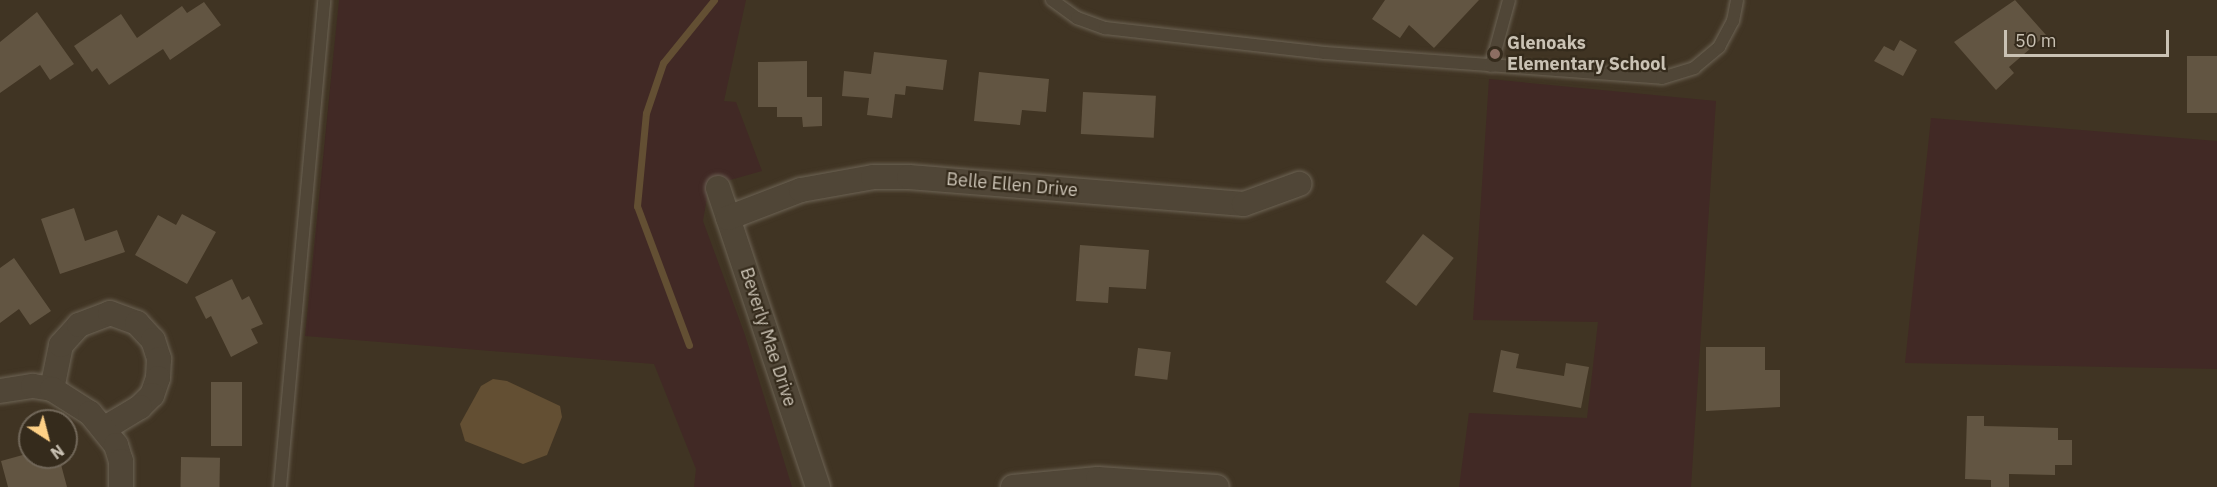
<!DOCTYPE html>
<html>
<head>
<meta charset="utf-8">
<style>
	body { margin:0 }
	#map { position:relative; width:2217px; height:487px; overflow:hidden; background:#403423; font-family:"IBM Plex Sans",sans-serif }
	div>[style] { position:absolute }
	.green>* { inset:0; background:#412925 }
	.water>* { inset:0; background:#634f33 }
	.stream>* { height:7px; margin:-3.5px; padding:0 3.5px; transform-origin:3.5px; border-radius:3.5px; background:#634f33 }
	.building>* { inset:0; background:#625542; transform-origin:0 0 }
	.roads { filter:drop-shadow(0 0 2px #6d6455) drop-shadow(0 0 2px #6d6455) }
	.lane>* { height:12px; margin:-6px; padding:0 6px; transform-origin:6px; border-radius:6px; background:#504637 }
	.street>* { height:24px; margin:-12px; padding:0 12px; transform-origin:12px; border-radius:12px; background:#504637 }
	.dots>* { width:16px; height:16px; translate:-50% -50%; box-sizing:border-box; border:3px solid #352b1c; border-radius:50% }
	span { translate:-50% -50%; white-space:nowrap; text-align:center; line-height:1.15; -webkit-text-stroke:4.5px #352b1c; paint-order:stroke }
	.poi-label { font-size:18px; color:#cac2b4; font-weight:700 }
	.left { translate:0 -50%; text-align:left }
	.street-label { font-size:18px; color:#cac2b4 }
	.north { position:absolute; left:18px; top:409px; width:60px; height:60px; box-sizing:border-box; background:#352b1c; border:2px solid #716759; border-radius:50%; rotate:144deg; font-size:16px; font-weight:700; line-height:24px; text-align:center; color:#cac2b4 }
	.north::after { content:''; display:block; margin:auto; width:21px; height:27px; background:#fdd086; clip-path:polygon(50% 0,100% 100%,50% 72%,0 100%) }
	.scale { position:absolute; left:2004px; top:30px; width:165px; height:27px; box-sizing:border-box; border:3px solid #cac2b4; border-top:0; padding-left:8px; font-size:18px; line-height:21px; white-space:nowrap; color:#cac2b4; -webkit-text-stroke:4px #352b1c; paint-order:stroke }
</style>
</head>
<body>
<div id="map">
	<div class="green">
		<div style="clip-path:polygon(339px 0,746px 0,724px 101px,736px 102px,762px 171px,709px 186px,703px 221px,745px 335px,792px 487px,694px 487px,696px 469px,654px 364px,305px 336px)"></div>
		<div style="clip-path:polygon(1489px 79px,1716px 101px,1691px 487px,1459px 487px,1469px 413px,1587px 418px,1598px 322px,1473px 320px)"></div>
		<div style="clip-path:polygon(1931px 118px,2217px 141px,2217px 369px,1905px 363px)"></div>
	</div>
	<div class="water">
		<div style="clip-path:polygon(493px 379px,507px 381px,560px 406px,562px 417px,547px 455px,523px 464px,465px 441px,460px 424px,481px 386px)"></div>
	</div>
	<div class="stream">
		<div style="left:689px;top:345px;width:148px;rotate:-110.5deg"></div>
		<div style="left:637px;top:206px;width:93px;rotate:-84.5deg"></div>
		<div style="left:646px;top:113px;width:53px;rotate:-71.2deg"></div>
		<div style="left:663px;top:63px;width:81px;rotate:-51deg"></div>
	</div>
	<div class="building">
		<div style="clip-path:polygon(1385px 0,1479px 0,1434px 48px,1409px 25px,1400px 38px,1372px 19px)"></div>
		<div style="clip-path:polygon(2015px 0,2046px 35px,2009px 67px,2014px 73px,1996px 90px,1954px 42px)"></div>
		<div style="clip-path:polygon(204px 2px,221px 25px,170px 60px,163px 49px,109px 85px,97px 68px,92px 72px,74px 46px,121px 14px,137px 38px,182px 6px,187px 13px)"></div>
		<div style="clip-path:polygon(37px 12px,74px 64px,50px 80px,40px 65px,0 93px,0 42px)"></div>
		<div style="clip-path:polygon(1900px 40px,1917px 50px,1903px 76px,1874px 61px,1884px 46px,1894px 51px)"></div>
		<div style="clip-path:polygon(874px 52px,947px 60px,943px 90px,906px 86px,905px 95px,895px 94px,892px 118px,867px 115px,869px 98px,842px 96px,844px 71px,871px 74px)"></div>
		<div style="left:2187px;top:56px;width:30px;height:57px"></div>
		<div style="clip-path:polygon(807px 61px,807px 97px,822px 97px,822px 126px,803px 127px,802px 117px,777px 117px,777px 107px,758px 107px,758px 62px)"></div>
		<div style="clip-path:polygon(979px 72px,1049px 79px,1046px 112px,1022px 110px,1020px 125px,974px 121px)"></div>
		<div style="left:1083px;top:92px;width:73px;height:42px;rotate:3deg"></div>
		<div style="clip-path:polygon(74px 208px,85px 241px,117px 230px,125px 252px,60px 274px,41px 219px)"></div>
		<div style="clip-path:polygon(182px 214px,216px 232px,187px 284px,135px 255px,158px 215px,176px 225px)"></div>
		<div style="left:1423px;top:234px;width:39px;height:61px;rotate:38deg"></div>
		<div style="clip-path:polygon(1080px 245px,1149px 250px,1146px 289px,1109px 287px,1108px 303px,1076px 301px)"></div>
		<div style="clip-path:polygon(14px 258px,51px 311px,30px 325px,19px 309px,0 323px,0 268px)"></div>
		<div style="clip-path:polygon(232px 279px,242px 300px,249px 296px,263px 324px,251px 329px,258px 343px,231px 357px,211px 316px,206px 319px,195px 297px)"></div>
		<div style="clip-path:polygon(1706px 347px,1765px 347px,1765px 370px,1780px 370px,1780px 407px,1706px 411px)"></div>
		<div style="left:1138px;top:348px;width:33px;height:28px;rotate:7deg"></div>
		<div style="clip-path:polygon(1501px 350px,1519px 354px,1516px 368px,1564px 376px,1566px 363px,1589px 367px,1581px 408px,1493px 392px)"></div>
		<div style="left:211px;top:382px;width:31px;height:64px"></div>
		<div style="clip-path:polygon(1967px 416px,1984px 416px,1984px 426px,2058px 428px,2058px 440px,2072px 440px,2072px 465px,2055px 465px,2055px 475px,2009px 474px,2009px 487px,1991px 487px,1991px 480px,1965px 479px)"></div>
		<div style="clip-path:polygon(30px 453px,30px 457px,59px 457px,67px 487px,8px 487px,1px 461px)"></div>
		<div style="left:181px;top:457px;width:39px;height:30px;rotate:1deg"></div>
	</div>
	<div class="roads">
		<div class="lane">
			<div style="left:1052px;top:0;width:31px;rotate:36deg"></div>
			<div style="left:1077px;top:18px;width:30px;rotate:20deg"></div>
			<div style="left:1105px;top:28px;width:221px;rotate:6.5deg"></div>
			<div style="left:1325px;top:53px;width:338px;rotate:4.2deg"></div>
			<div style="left:1662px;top:78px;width:34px;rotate:-17deg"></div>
			<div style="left:1694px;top:68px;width:33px;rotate:-40deg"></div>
			<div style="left:1719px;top:47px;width:30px;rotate:-62deg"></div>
			<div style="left:1733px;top:21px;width:21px;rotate:-79deg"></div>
			<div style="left:1491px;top:66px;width:68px;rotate:-74.7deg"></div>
			<div style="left:280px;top:487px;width:489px;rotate:-84.8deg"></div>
		</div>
		<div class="street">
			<div style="left:718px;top:188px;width:315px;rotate:71.5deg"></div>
			<div style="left:728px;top:218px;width:78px;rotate:-21deg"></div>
			<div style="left:801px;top:190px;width:73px;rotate:-10.2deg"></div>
			<div style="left:873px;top:177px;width:36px"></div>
			<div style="left:909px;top:177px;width:336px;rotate:4.6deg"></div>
			<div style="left:1244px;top:204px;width:59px;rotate:-20deg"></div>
			<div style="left:52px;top:389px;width:45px;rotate:-78.4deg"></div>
			<div style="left:61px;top:345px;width:27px;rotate:-48deg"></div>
			<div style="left:79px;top:325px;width:33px;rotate:-21deg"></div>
			<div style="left:110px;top:313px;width:29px;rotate:20deg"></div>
			<div style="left:137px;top:323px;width:23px;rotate:47deg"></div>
			<div style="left:153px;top:340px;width:20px;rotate:72deg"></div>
			<div style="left:159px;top:359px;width:19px;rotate:93deg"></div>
			<div style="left:158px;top:378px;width:18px;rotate:109deg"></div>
			<div style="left:152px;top:395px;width:17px;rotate:135deg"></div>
			<div style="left:140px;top:407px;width:41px;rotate:149deg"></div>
			<div style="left:0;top:391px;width:33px;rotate:-9deg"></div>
			<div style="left:33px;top:386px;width:19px;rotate:9deg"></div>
			<div style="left:52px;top:389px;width:45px;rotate:32.3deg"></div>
			<div style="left:90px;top:413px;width:41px;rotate:50.9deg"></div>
			<div style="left:116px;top:445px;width:17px;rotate:73deg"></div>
			<div style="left:121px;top:461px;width:26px;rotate:90deg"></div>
			<div style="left:1013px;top:487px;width:85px;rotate:-5.4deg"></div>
			<div style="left:1098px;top:479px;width:119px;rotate:3.8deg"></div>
		</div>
	</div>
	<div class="dots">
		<div style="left:1495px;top:54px;background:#8d6e63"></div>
	</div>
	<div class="poi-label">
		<span class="left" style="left:1507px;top:54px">Glenoaks<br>Elementary School</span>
	</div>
	<div class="street-label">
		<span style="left:1012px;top:185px;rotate:5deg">Belle Ellen Drive</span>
		<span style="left:768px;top:337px;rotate:72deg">Beverly Mae Drive</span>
	</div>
	<div class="north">N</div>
	<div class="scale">50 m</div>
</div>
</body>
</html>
